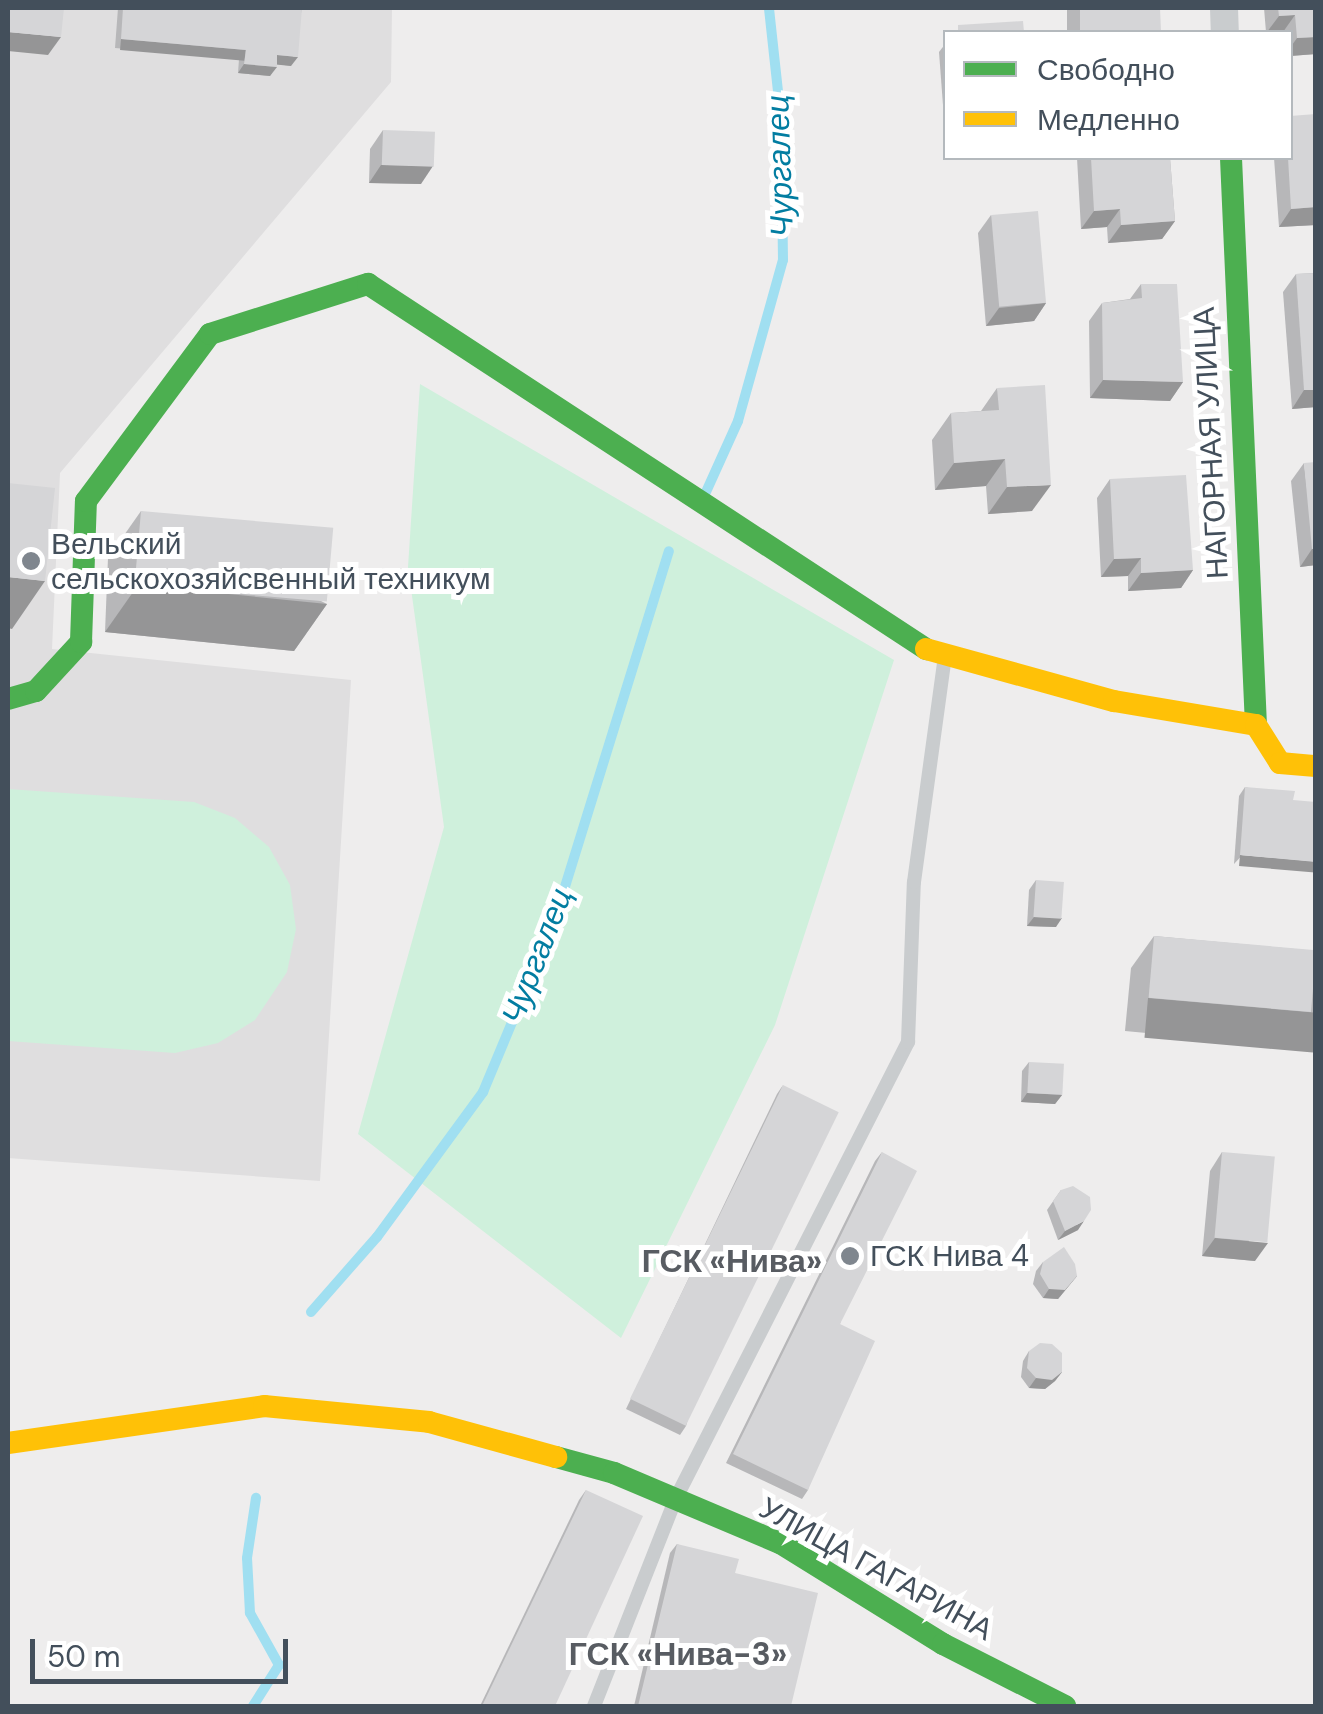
<!DOCTYPE html>
<html>
<head>
<meta charset="utf-8">
<style>
	body { margin:0 }
	#map { position:relative; width:1323px; height:1714px; overflow:hidden; background:#eeeded; font-family:"DM Sans",sans-serif }
	div>[style] { position:absolute }
	.education>* { inset:0; background:#dfdedf }
	.green>* { inset:0; background:#cff0dc }
	.stream>* { height:10px; margin:-5px; padding:0 5px; transform-origin:5px; border-radius:5px; background:#a0dff1 }
	.lane>* { height:14px; margin:-7px; padding:0 7px; transform-origin:7px; border-radius:7px; background:#c9ccce }
	.street>* { height:28px; margin:-14px; padding:0 14px; transform-origin:14px; border-radius:14px; background:#c9ccce }
	.fast>* { height:22px; margin:-11px; padding:0 11px; transform-origin:11px; border-radius:11px; background:#4caf50 }
	.slow>* { height:22px; margin:-11px; padding:0 11px; transform-origin:11px; border-radius:11px; background:#ffc107 }
	.wall>* { inset:0; background:#b7b7b9; transform-origin:0 0 }
	.shaded-wall>* { inset:0; background:#959596; transform-origin:0 0 }
	.building>* { inset:0; background:#d5d5d7; transform-origin:0 0 }
	.dots>* { width:28px; height:28px; translate:-50% -50%; box-sizing:border-box; border:5px solid #fff; border-radius:50% }
	span { translate:-50% -50%; white-space:nowrap; text-align:center; line-height:1.15; -webkit-text-stroke:10px #fff; paint-order:stroke }
	.street-label { font-size:30px; color:#434f5b }
	.poi-label { font-size:30px; color:#434f5b }
	.left { translate:0 -50%; text-align:left }
	.water-label { font-size:32px; color:#027da1; font-style:italic }
	.neighbourhood-label { font-size:32px; color:#585c62; font-weight:700 }
	.frame { position:absolute; inset:0; border:10px solid #434f5b; pointer-events:none }
	.legend { position:absolute; left:943px; top:30px; width:350px; height:130px; box-sizing:border-box; background:#fff; border:2px solid #b4b9bd; margin:0; padding:12px 18px; list-style:none; font-size:30px; color:#434f5b }
	.legend li { display:flex; align-items:center; gap:20px; height:50px }
	.legend b { width:50px; border:2px solid #b4b9bd }
	.scale { position:absolute; left:30px; top:1639px; width:258px; height:45px; box-sizing:border-box; border:5px solid #434f5b; border-top:0; padding-left:12px; font-size:30px; line-height:35px; white-space:nowrap; color:#434f5b; -webkit-text-stroke:8px #fff; paint-order:stroke }
</style>
</head>
<body>
<div id="map">
	<div class="education">
		<div style="clip-path:polygon(8px 8px,392px 8px,391px 82px,60px 473px,52px 649px,351px 680px,320px 1181px,8px 1158px)"></div>
	</div>
	<div class="green">
		<div style="clip-path:polygon(420px 384px,894px 660px,775px 1025px,621px 1338px,358px 1134px,444px 827px,408px 567px)"></div>
		<div style="clip-path:polygon(8px 789px,194px 802px,235px 818px,269px 847px,290px 885px,296px 929px,287px 972px,255px 1020px,218px 1043px,175px 1053px,8px 1041px)"></div>
	</div>
	<div class="stream">
		<div style="left:706px;top:492px;width:78px;rotate:-65.7deg"></div>
		<div style="left:738px;top:421px;width:167px;rotate:-74.4deg"></div>
		<div style="left:783px;top:260px;width:141px;rotate:-90.8deg"></div>
		<div style="left:781px;top:119px;width:112px;rotate:-96.2deg"></div>
		<div style="left:311px;top:1312px;width:100px;rotate:-48.7deg"></div>
		<div style="left:377px;top:1237px;width:180px;rotate:-53.8deg"></div>
		<div style="left:483px;top:1092px;width:187px;rotate:-67.4deg"></div>
		<div style="left:555px;top:919px;width:385px;rotate:-72.8deg"></div>
		<div style="left:253px;top:1706px;width:49px;rotate:-57.6deg"></div>
		<div style="left:279px;top:1665px;width:60px;rotate:-119.1deg"></div>
		<div style="left:250px;top:1613px;width:55px;rotate:-93.1deg"></div>
		<div style="left:247px;top:1558px;width:61px;rotate:-81.5deg"></div>
	</div>
	<div class="lane">
		<div style="left:594px;top:1706px;width:224px;rotate:-68.5deg"></div>
		<div style="left:676px;top:1498px;width:512px;rotate:-63.03deg"></div>
		<div style="left:908px;top:1042px;width:160px;rotate:-87.9deg"></div>
		<div style="left:914px;top:882px;width:228px;rotate:-82.2deg"></div>
	</div>
	<div class="street">
		<div style="left:1224px;top:8px;width:24px;rotate:88deg"></div>
	</div>
	<div class="fast">
		<div style="left:1231px;top:158px;width:568px;rotate:87.48deg"></div>
		<div style="left:8px;top:699px;width:29px;rotate:-16deg"></div>
		<div style="left:36px;top:691px;width:67px;rotate:-47.4deg"></div>
		<div style="left:81px;top:642px;width:141px;rotate:-88deg"></div>
		<div style="left:86px;top:501px;width:208px;rotate:-53.4deg"></div>
		<div style="left:210px;top:334px;width:166px;rotate:-17.6deg"></div>
		<div style="left:368px;top:284px;width:667px;rotate:33.19deg"></div>
		<div style="left:556px;top:1457px;width:60px;rotate:15.4deg"></div>
		<div style="left:614px;top:1473px;width:180px;rotate:22.9deg"></div>
		<div style="left:780px;top:1543px;width:192px;rotate:31.8deg"></div>
		<div style="left:943px;top:1644px;width:137px;rotate:26.9deg"></div>
	</div>
	<div class="slow">
		<div style="left:926px;top:649px;width:195px;rotate:15.5deg"></div>
		<div style="left:1114px;top:701px;width:144px;rotate:9.6deg"></div>
		<div style="left:1256px;top:725px;width:45px;rotate:57.7deg"></div>
		<div style="left:1280px;top:763px;width:36px;rotate:5deg"></div>
		<div style="left:8px;top:1443px;width:259px;rotate:-8.2deg"></div>
		<div style="left:264px;top:1406px;width:166px;rotate:5.5deg"></div>
		<div style="left:429px;top:1422px;width:132px;rotate:15.4deg"></div>
	</div>
	<div class="wall">
		<div style="clip-path:polygon(118px 8px,302px 8px,291px 66px,277px 64px,270px 76px,238px 73px,239px 59px,115px 48px)"></div>
		<div style="left:1067px;top:8px;width:93px;height:24px"></div>
		<div style="clip-path:polygon(1264px 8px,1316px 8px,1316px 54px,1290px 56px,1290px 32px,1266px 32px)"></div>
		<div style="clip-path:polygon(946px 43px,946px 145px,939px 52px)"></div>
		<div style="clip-path:polygon(1316px 114px,1316px 225px,1279px 227px,1274px 158px,1290px 158px)"></div>
		<div style="clip-path:polygon(383px 130px,421px 184px,369px 183px,370px 149px)"></div>
		<div style="clip-path:polygon(1077px 158px,1170px 158px,1175px 221px,1162px 239px,1108px 243px,1107px 227px,1081px 229px)"></div>
		<div style="clip-path:polygon(991px 215px,1046px 303px,1034px 321px,986px 326px,978px 233px)"></div>
		<div style="clip-path:polygon(1316px 273px,1316px 407px,1292px 409px,1283px 292px,1296px 274px)"></div>
		<div style="clip-path:polygon(1141px 284px,1183px 382px,1170px 401px,1090px 398px,1089px 321px,1102px 303px,1130px 299px)"></div>
		<div style="clip-path:polygon(997px 388px,1032px 511px,988px 514px,986px 486px,935px 490px,932px 440px,951px 413px,981px 411px)"></div>
		<div style="clip-path:polygon(1304px 463px,1316px 565px,1300px 567px,1291px 481px)"></div>
		<div style="clip-path:polygon(1110px 479px,1193px 570px,1181px 588px,1128px 591px,1128px 576px,1101px 577px,1097px 498px)"></div>
		<div style="clip-path:polygon(141px 511px,327px 604px,294px 651px,105px 632px,108px 558px)"></div>
		<div style="clip-path:polygon(1245px 787px,1293px 800px,1234px 864px,1239px 796px)"></div>
		<div style="clip-path:polygon(1036px 880px,1056px 927px,1027px 926px,1029px 890px)"></div>
		<div style="clip-path:polygon(1154px 936px,1316px 951px,1316px 1049px,1125px 1031px,1131px 968px)"></div>
		<div style="clip-path:polygon(1029px 1062px,1062px 1095px,1055px 1104px,1021px 1102px,1022px 1071px)"></div>
		<div style="clip-path:polygon(783px 1085px,686px 1426px,680px 1435px,626px 1409px,777px 1094px)"></div>
		<div style="clip-path:polygon(882px 1152px,840px 1324px,808px 1490px,802px 1499px,726px 1463px,875px 1161px)"></div>
		<div style="clip-path:polygon(1222px 1152px,1255px 1261px,1202px 1256px,1210px 1171px)"></div>
		<div style="clip-path:polygon(1061px 1190px,1078px 1230px,1058px 1240px,1047px 1210px)"></div>
		<div style="clip-path:polygon(1043px 1262px,1077px 1276px,1058px 1299px,1043px 1298px,1033px 1284px,1036px 1271px)"></div>
		<div style="clip-path:polygon(1029px 1351px,1062px 1372px,1055px 1381px,1045px 1389px,1029px 1388px,1021px 1377px,1023px 1361px)"></div>
		<div style="clip-path:polygon(586px 1490px,555px 1706px,480px 1706px,579px 1500px)"></div>
		<div style="clip-path:polygon(677px 1544px,735px 1573px,791px 1706px,634px 1706px,670px 1553px)"></div>
	</div>
	<div class="shaded-wall">
		<div style="clip-path:polygon(1295px 15px,1283px 32px,1267px 32px,1279px 16px)"></div>
		<div style="clip-path:polygon(8px 32px,61px 37px,48px 55px,8px 51px)"></div>
		<div style="clip-path:polygon(1316px 37px,1316px 54px,1290px 56px,1290px 48px,1297px 38px)"></div>
		<div style="left:121px;top:39px;width:125px;height:11px;rotate:5deg"></div>
		<div style="clip-path:polygon(277px 55px,298px 57px,291px 66px,271px 64px)"></div>
		<div style="clip-path:polygon(244px 64px,277px 67px,270px 76px,238px 73px)"></div>
		<div style="clip-path:polygon(381px 165px,433px 166px,421px 184px,369px 183px)"></div>
		<div style="clip-path:polygon(1316px 207px,1316px 225px,1279px 227px,1291px 209px)"></div>
		<div style="clip-path:polygon(1120px 209px,1107px 227px,1081px 229px,1094px 211px)"></div>
		<div style="clip-path:polygon(1175px 221px,1162px 239px,1108px 243px,1121px 225px)"></div>
		<div style="clip-path:polygon(1046px 303px,1034px 321px,986px 326px,999px 308px)"></div>
		<div style="clip-path:polygon(1103px 380px,1183px 382px,1170px 401px,1090px 398px)"></div>
		<div style="clip-path:polygon(1304px 390px,1316px 390px,1316px 407px,1292px 409px)"></div>
		<div style="clip-path:polygon(1005px 459px,986px 486px,935px 490px,954px 463px)"></div>
		<div style="clip-path:polygon(1051px 485px,1032px 511px,988px 514px,1007px 487px)"></div>
		<div style="clip-path:polygon(1316px 548px,1316px 565px,1300px 567px,1312px 549px)"></div>
		<div style="clip-path:polygon(1141px 558px,1128px 576px,1101px 577px,1114px 559px)"></div>
		<div style="clip-path:polygon(1193px 570px,1181px 588px,1128px 591px,1141px 573px)"></div>
		<div style="clip-path:polygon(8px 577px,45px 581px,12px 629px,8px 628px)"></div>
		<div style="clip-path:polygon(138px 585px,327px 604px,294px 651px,105px 632px)"></div>
		<div style="left:1240px;top:855px;width:76px;height:11px;rotate:5deg"></div>
		<div style="clip-path:polygon(1034px 917px,1062px 918px,1056px 927px,1027px 926px)"></div>
		<div style="left:1148px;top:998px;width:169px;height:40px;rotate:5deg"></div>
		<div style="clip-path:polygon(1027px 1093px,1062px 1095px,1055px 1104px,1021px 1102px)"></div>
		<div style="clip-path:polygon(1084px 1221px,1078px 1230px,1058px 1240px,1065px 1231px)"></div>
		<div style="clip-path:polygon(1215px 1238px,1268px 1243px,1255px 1261px,1202px 1256px)"></div>
		<div style="clip-path:polygon(1077px 1276px,1058px 1299px,1043px 1298px,1049px 1289px)"></div>
		<div style="clip-path:polygon(1062px 1372px,1055px 1381px,1045px 1389px,1029px 1388px,1036px 1378px)"></div>
	</div>
	<div class="building">
		<div style="clip-path:polygon(8px 8px,64px 8px,61px 37px,8px 32px)"></div>
		<div style="clip-path:polygon(123px 8px,302px 8px,298px 57px,277px 55px,277px 67px,244px 64px,246px 50px,121px 39px)"></div>
		<div style="clip-path:polygon(1080px 8px,1160px 8px,1161px 32px,1112px 32px,1112px 31px,1080px 32px)"></div>
		<div style="clip-path:polygon(1278px 8px,1316px 8px,1316px 37px,1297px 38px,1295px 15px,1279px 16px)"></div>
		<div style="clip-path:polygon(1023px 21px,1024px 32px,958px 32px,958px 25px)"></div>
		<div style="clip-path:polygon(1316px 114px,1316px 207px,1291px 209px,1288px 158px,1290px 158px,1290px 116px)"></div>
		<div style="left:383px;top:130px;width:52px;height:35px;rotate:2deg"></div>
		<div style="clip-path:polygon(1091px 158px,1170px 158px,1175px 221px,1121px 225px,1120px 209px,1094px 211px)"></div>
		<div style="left:1038px;top:211px;width:92px;height:47px;rotate:85deg"></div>
		<div style="clip-path:polygon(1316px 273px,1316px 390px,1304px 390px,1296px 274px)"></div>
		<div style="clip-path:polygon(1141px 284px,1177px 284px,1183px 382px,1103px 380px,1102px 303px,1142px 298px)"></div>
		<div style="clip-path:polygon(1045px 385px,1051px 485px,1007px 487px,1005px 459px,954px 463px,951px 413px,999px 410px,997px 388px)"></div>
		<div style="clip-path:polygon(1316px 462px,1316px 548px,1312px 549px,1304px 463px)"></div>
		<div style="clip-path:polygon(1186px 475px,1193px 570px,1141px 573px,1141px 558px,1114px 559px,1110px 479px)"></div>
		<div style="clip-path:polygon(8px 483px,55px 488px,45px 581px,8px 577px)"></div>
		<div style="left:141px;top:511px;width:193px;height:74px;rotate:5deg"></div>
		<div style="clip-path:polygon(1245px 787px,1295px 791px,1293px 800px,1316px 802px,1316px 862px,1240px 855px)"></div>
		<div style="left:1036px;top:880px;width:28px;height:37px;rotate:4deg"></div>
		<div style="left:1154px;top:936px;width:163px;height:62px;rotate:5deg"></div>
		<div style="left:1029px;top:1062px;width:35px;height:31px;rotate:3deg"></div>
		<div style="left:783px;top:1085px;width:62px;height:349px;rotate:26deg"></div>
		<div style="clip-path:polygon(882px 1152px,917px 1171px,840px 1324px,875px 1341px,808px 1490px,733px 1454px)"></div>
		<div style="left:1222px;top:1152px;width:53px;height:86px;rotate:5deg"></div>
		<div style="clip-path:polygon(1073px 1186px,1090px 1197px,1091px 1210px,1084px 1221px,1065px 1231px,1053px 1201px,1061px 1190px)"></div>
		<div style="clip-path:polygon(1064px 1247px,1075px 1264px,1077px 1276px,1065px 1290px,1049px 1289px,1040px 1274px,1043px 1262px)"></div>
		<div style="clip-path:polygon(1040px 1343px,1052px 1344px,1062px 1353px,1062px 1372px,1052px 1380px,1036px 1378px,1027px 1368px,1029px 1351px)"></div>
		<div style="clip-path:polygon(586px 1490px,643px 1516px,555px 1706px,482px 1706px)"></div>
		<div style="clip-path:polygon(677px 1544px,739px 1559px,735px 1573px,818px 1593px,791px 1706px,638px 1706px)"></div>
	</div>
	<div class="dots">
		<div style="left:31px;top:561px;background:#7f868e"></div>
		<div style="left:850px;top:1256px;background:#7f868e"></div>
	</div>
	<div class="street-label">
		<span style="left:1211px;top:443px;rotate:-93deg">НАГОРНАЯ УЛИЦА</span>
		<span style="left:876px;top:1569px;rotate:29deg">УЛИЦА ГАГАРИНА</span>
	</div>
	<div class="poi-label">
		<span class="left" style="left:51px;top:561px">Вельский<br>сельскохозяйсвенный техникум</span>
		<span class="left" style="left:870px;top:1256px">ГСК Нива 4</span>
	</div>
	<div class="water-label">
		<span style="left:780px;top:166px;rotate:-92deg">Чургалец</span>
		<span style="left:537px;top:956px;rotate:-69deg">Чургалец</span>
	</div>
	<div class="neighbourhood-label">
		<span style="left:732px;top:1261px">ГСК «Нива»</span>
		<span style="left:678px;top:1654px">ГСК «Нива-3»</span>
	</div>
	<div class="frame"></div>
	<ul class="legend">
	<li><b style="height:12px;background:#4caf50"></b>Свободно</li>
	<li><b style="height:12px;background:#ffc107"></b>Медленно</li>
	</ul>
	<div class="scale">50 m</div>
</div>
</body>
</html>
